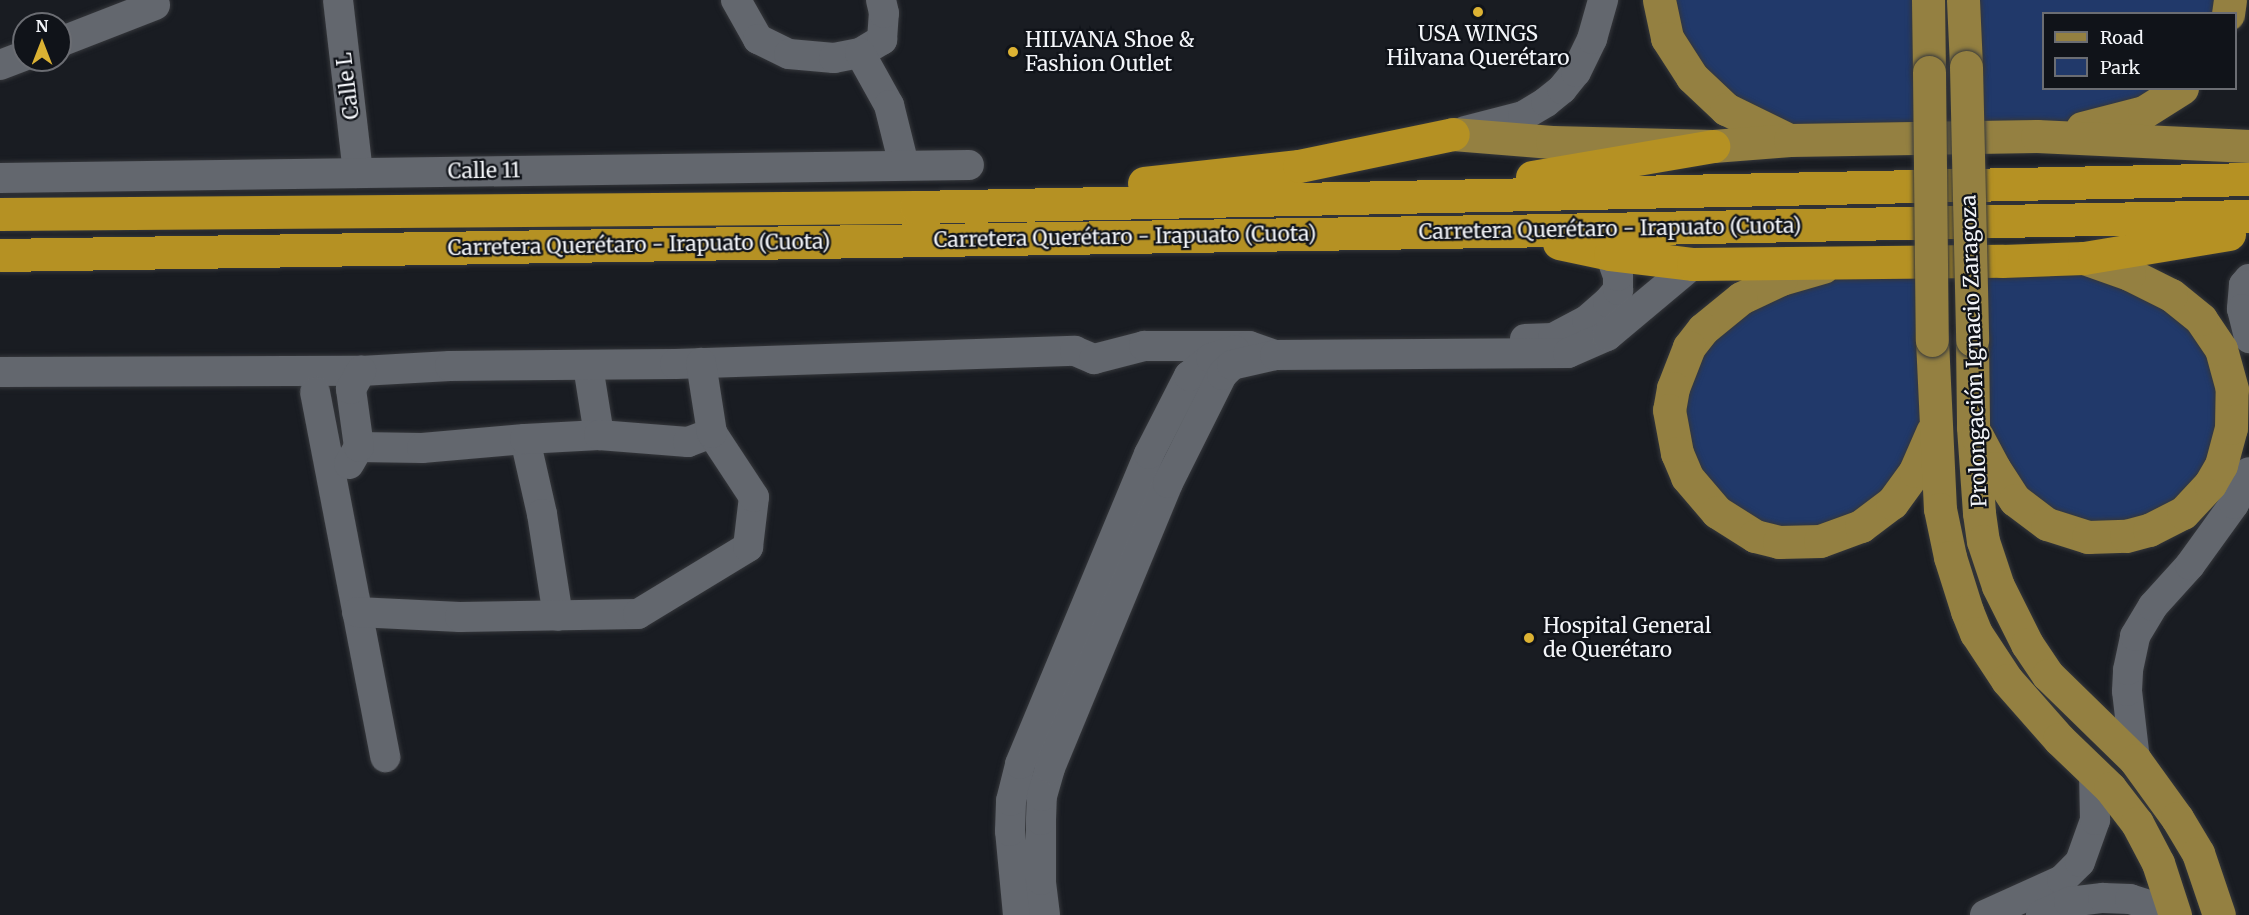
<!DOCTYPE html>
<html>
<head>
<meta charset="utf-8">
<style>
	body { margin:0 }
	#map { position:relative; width:2249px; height:915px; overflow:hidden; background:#191c22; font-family:Merriweather,serif }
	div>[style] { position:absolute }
	.green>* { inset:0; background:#21396a }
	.roads { filter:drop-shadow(0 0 2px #35373b) drop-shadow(0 0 2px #35373b) }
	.minor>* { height:30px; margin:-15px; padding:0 15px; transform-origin:15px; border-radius:15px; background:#63676e }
	.major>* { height:33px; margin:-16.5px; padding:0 16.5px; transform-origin:16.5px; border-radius:16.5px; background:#948041 }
	.highway>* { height:33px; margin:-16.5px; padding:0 16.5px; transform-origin:16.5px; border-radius:16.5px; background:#b59123 }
	.bridges { filter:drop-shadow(0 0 2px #35373b) drop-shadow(0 0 2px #35373b) }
	.major-bridge>* { height:33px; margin:-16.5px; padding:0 16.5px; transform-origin:16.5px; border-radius:16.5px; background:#948041 }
	.dots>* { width:16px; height:16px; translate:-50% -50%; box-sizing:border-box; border:3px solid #101319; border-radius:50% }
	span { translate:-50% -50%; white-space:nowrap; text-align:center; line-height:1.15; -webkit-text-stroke:4.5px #101319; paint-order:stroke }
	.poi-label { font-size:21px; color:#f3f5f9 }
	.left { translate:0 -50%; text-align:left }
	.street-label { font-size:21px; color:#f3f5f9 }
	.legend { position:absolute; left:2042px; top:12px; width:195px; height:78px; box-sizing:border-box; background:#101319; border:2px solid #6b6d73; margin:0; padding:8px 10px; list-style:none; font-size:18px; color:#f3f5f9 }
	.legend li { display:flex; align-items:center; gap:12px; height:30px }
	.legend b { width:30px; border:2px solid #6b6d73 }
	.north { position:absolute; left:12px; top:12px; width:60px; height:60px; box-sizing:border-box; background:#101319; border:2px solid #6b6d73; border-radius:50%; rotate:0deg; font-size:16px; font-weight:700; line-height:24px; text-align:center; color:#f3f5f9 }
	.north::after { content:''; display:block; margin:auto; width:21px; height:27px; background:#dcb233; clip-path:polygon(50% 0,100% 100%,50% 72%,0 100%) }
</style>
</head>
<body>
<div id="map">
	<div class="green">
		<div style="clip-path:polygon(1667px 0,1922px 0,1923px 132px,1796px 135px,1697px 73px)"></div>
		<div style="clip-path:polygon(1971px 0,2222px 0,2220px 13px,2044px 14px,2044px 88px,2180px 89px,2090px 120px,1973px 132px)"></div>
		<div style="clip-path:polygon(2086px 267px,2166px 298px,2221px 369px,2223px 437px,2185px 504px,2105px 528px,2026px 501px,1984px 432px,1981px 270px)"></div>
		<div style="clip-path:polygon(1919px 270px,1924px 422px,1886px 497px,1821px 532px,1777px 532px,1729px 508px,1693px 457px,1683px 397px,1697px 357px,1735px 315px,1837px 272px)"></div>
	</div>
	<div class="roads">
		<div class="minor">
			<div style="left:338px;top:0;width:174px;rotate:83.4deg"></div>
			<div style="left:736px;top:0;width:45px;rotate:60.6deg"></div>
			<div style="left:758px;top:39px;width:34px;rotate:26deg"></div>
			<div style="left:789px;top:54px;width:45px;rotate:5.1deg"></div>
			<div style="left:834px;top:58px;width:26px;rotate:-11deg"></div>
			<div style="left:860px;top:53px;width:26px;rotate:-31deg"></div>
			<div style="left:882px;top:40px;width:27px;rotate:-86deg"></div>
			<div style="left:884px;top:13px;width:13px;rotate:-103deg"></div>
			<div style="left:60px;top:42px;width:102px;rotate:-21.3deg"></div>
			<div style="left:860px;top:53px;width:60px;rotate:60.9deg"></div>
			<div style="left:889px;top:105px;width:62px;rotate:76deg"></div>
			<div style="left:0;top:65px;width:26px;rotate:-21deg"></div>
			<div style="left:1465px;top:131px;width:60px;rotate:-14.5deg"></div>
			<div style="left:1523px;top:116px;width:27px;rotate:-31deg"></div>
			<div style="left:1546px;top:102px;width:21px;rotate:-39deg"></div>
			<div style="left:1562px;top:89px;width:22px;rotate:-51deg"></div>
			<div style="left:1576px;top:72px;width:37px;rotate:-64deg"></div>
			<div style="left:1592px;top:39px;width:41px;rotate:-74.2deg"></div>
			<div style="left:0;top:178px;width:969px;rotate:-0.77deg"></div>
			<div style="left:2249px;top:279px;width:8px;rotate:130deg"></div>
			<div style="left:2244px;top:285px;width:24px;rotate:95deg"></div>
			<div style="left:2242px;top:309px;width:30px;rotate:76deg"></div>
			<div style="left:1525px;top:339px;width:28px;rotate:-2deg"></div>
			<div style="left:1553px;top:338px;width:38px;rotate:-28deg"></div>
			<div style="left:1587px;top:320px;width:28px;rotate:-41deg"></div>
			<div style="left:1608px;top:302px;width:16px;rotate:-50deg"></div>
			<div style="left:1618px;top:290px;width:14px;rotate:-90deg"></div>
			<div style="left:1618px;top:276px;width:23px;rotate:-110deg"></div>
			<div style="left:588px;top:366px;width:70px;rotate:80.9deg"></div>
			<div style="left:0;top:372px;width:361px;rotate:-0.2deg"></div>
			<div style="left:361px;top:371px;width:89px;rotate:-3.2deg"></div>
			<div style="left:450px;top:366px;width:225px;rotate:-0.5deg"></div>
			<div style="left:675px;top:364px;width:400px;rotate:-1.9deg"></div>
			<div style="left:1075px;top:351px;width:21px;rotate:23deg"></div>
			<div style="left:1094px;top:359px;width:52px;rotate:-14.6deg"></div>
			<div style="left:1144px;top:346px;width:105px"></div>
			<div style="left:1249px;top:346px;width:28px;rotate:19deg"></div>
			<div style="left:315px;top:392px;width:372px;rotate:79.1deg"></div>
			<div style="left:525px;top:439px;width:77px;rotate:77.2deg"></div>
			<div style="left:542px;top:514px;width:103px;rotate:81.1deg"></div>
			<div style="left:359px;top:447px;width:63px;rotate:0.9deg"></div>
			<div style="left:422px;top:448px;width:103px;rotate:-5deg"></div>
			<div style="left:525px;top:439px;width:74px;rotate:-3.1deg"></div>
			<div style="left:599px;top:435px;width:89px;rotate:4.5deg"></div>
			<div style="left:688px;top:442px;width:26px;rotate:-21deg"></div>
			<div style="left:349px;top:464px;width:20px;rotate:-60deg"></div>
			<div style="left:359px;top:447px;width:59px;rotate:-97.9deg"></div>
			<div style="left:351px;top:389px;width:21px;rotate:-61deg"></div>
			<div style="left:357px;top:612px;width:103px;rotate:2.8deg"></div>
			<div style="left:460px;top:617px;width:178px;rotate:-1deg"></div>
			<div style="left:638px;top:614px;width:129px;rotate:-31.3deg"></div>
			<div style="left:748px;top:547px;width:50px;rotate:-83.2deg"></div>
			<div style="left:754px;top:497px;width:77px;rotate:-123.3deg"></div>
			<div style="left:712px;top:433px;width:71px;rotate:-98.9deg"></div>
			<div style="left:2135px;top:760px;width:69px;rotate:-96.6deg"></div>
			<div style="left:2127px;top:691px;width:21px;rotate:-87deg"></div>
			<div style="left:2128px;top:670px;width:35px;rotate:-78deg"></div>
			<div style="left:2135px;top:636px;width:35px;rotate:-59deg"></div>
			<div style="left:2153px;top:606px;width:55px;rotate:-47.9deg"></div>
			<div style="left:2190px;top:565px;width:75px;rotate:-54.2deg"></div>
			<div style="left:2234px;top:504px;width:35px;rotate:-65deg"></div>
			<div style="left:1018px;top:915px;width:84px;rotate:-95.4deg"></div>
			<div style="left:1010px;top:831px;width:30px;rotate:-88deg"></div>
			<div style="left:1011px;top:801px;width:38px;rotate:-76deg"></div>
			<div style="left:1020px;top:764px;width:336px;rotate:-67.4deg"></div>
			<div style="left:1149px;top:454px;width:88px;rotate:-62.9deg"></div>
			<div style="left:1189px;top:376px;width:28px;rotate:-39deg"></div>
			<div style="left:1211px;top:358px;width:25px;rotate:-18deg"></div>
			<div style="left:1045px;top:915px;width:35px;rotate:-97deg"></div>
			<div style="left:1041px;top:880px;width:60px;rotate:-90deg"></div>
			<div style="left:1041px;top:820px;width:24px;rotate:-88deg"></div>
			<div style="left:1042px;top:796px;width:29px;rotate:-74deg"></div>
			<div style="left:1050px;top:768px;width:308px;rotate:-67.5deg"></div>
			<div style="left:1168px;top:483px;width:121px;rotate:-63.4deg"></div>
			<div style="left:1222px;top:375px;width:14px;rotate:-45deg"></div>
			<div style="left:1232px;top:365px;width:44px;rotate:-13.1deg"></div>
			<div style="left:1275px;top:355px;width:293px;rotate:-0.4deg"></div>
			<div style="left:1568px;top:353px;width:43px;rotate:-23.6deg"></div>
			<div style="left:1607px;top:336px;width:112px;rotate:-39.9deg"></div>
			<div style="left:1985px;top:915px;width:85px;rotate:-24.4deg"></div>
			<div style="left:2062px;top:880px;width:25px;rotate:-45deg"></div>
			<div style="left:2080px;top:862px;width:45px;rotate:-70.3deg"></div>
			<div style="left:2095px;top:820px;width:47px;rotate:-91.2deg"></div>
			<div style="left:2041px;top:915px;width:31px;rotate:-25deg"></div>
			<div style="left:2069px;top:902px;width:34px;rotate:-7deg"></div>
			<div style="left:2103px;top:898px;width:27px;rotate:2deg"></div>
			<div style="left:2130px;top:899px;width:46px;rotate:17.7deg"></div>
		</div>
		<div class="major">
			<div style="left:1659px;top:0;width:39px;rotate:78deg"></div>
			<div style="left:1667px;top:38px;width:46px;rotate:57.3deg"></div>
			<div style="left:1692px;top:77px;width:47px;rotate:43.3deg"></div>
			<div style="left:1726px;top:109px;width:66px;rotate:26.2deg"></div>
			<div style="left:1928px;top:0;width:72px;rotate:89.2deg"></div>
			<div style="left:1963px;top:0;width:67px;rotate:87.4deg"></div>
			<div style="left:2228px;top:14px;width:14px;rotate:-82deg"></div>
			<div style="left:2082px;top:128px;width:64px;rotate:-14.5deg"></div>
			<div style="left:2144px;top:112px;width:45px;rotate:-32.3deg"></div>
			<div style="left:1453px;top:134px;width:99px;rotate:4.6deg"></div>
			<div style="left:1552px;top:142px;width:161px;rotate:1.4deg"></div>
			<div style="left:1713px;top:146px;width:77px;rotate:-4.5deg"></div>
			<div style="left:1790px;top:140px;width:247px;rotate:-0.9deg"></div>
			<div style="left:2037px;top:136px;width:212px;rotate:2.7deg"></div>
			<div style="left:1823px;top:267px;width:44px;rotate:164.1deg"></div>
			<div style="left:1781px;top:279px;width:44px;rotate:154.6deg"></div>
			<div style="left:1741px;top:298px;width:49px;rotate:140.8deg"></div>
			<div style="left:1703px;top:329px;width:23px;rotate:128deg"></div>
			<div style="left:1689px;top:347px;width:44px;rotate:111.3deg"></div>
			<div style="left:1673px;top:388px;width:22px;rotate:100deg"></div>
			<div style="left:1669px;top:410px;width:44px;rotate:79.5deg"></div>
			<div style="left:1677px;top:453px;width:26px;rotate:67deg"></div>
			<div style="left:1687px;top:477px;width:46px;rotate:49.4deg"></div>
			<div style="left:1717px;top:512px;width:45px;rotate:32.3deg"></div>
			<div style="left:1755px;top:536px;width:25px;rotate:14deg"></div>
			<div style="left:1779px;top:542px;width:41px;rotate:-1.4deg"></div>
			<div style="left:1820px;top:541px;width:44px;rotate:-20.1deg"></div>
			<div style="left:1861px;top:526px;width:39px;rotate:-37deg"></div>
			<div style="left:1892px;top:503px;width:39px;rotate:-54deg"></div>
			<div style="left:1915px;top:471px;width:43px;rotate:-66.4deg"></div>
			<div style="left:1932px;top:340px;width:169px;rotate:87.3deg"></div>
			<div style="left:1940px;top:509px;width:49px;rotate:78.2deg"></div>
			<div style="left:1950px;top:557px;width:57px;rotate:72.5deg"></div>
			<div style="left:1967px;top:611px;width:24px;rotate:68deg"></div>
			<div style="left:1976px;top:633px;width:56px;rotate:56.6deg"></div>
			<div style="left:2007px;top:680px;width:79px;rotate:48.6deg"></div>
			<div style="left:2059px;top:739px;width:71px;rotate:43.9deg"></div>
			<div style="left:2110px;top:788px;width:44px;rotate:52.4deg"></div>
			<div style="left:2137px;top:823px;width:45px;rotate:62.3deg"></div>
			<div style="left:2158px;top:863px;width:55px;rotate:71.9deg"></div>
			<div style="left:1972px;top:340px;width:87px;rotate:89.3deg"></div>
			<div style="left:1973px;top:427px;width:86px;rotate:86deg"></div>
			<div style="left:1979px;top:513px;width:28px;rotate:82deg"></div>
			<div style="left:1983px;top:541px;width:47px;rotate:71.6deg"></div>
			<div style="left:1998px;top:586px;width:65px;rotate:63.4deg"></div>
			<div style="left:2027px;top:644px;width:37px;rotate:56deg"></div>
			<div style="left:2048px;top:675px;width:122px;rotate:44.3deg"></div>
			<div style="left:2135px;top:760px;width:72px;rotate:54.1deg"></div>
			<div style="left:2177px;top:818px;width:41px;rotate:59deg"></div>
			<div style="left:2198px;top:853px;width:65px;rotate:71.3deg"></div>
			<div style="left:1977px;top:436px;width:36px;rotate:62deg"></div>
			<div style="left:1994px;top:468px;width:38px;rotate:57deg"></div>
			<div style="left:2015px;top:500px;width:40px;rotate:37deg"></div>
			<div style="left:2047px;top:524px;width:43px;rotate:17.6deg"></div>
			<div style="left:2088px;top:537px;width:38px;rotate:-2deg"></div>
			<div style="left:2126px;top:536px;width:24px;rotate:-15deg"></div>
			<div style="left:2149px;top:530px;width:38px;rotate:-27deg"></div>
			<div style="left:2183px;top:513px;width:40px;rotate:-47deg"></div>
			<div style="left:2210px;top:484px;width:22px;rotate:-60deg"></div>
			<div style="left:2221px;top:465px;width:38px;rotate:-75deg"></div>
			<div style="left:2231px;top:428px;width:39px;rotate:-89deg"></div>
			<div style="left:2232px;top:389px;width:41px;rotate:-105.4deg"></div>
			<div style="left:2221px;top:349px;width:36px;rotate:-124deg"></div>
			<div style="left:2201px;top:319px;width:38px;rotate:-141deg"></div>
			<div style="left:2171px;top:295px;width:47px;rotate:-153.4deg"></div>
			<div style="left:2129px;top:274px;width:48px;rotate:-160.4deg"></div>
		</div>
		<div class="highway">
			<div style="left:1532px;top:177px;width:184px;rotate:-9.7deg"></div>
			<div style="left:1144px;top:183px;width:156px;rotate:-6.3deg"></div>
			<div style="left:1299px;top:166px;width:157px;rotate:-11.7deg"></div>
			<div style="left:0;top:214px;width:916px;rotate:-0.44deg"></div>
			<div style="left:916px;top:207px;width:1333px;rotate:-1.2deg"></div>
			<div style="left:1559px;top:243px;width:52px;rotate:12.2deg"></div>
			<div style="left:1610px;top:254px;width:84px;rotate:6.9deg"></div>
			<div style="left:1693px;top:264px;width:309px;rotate:-0.6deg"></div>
			<div style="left:2002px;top:261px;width:82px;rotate:-2.1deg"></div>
			<div style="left:2084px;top:258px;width:147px;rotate:-9.4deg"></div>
			<div style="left:0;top:255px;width:1502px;rotate:-0.92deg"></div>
			<div style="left:1502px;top:231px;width:747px;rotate:-1.15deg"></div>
		</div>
	</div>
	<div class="bridges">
		<div class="major-bridge">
			<div style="left:1966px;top:67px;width:273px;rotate:88.7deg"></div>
			<div style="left:1929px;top:72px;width:268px;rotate:89.4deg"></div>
		</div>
	</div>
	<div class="dots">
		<div style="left:1478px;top:12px;background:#dcb233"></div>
		<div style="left:1013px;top:52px;background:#dcb233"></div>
		<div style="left:1529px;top:638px;background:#dcb233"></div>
	</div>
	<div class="poi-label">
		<span style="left:1478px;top:46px">USA WINGS<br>Hilvana Querétaro</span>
		<span class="left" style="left:1025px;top:52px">HILVANA Shoe &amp;<br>Fashion Outlet</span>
		<span class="left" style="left:1543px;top:638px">Hospital General<br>de Querétaro</span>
	</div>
	<div class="street-label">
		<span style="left:348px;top:86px;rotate:-97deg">Calle L</span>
		<span style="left:484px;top:171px;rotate:-1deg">Calle 11</span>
		<span style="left:1610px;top:229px;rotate:-1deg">Carretera Querétaro - Irapuato (Cuota)</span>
		<span style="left:1125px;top:237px;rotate:-1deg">Carretera Querétaro - Irapuato (Cuota)</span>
		<span style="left:639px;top:245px;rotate:-1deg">Carretera Querétaro - Irapuato (Cuota)</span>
		<span style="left:1974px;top:351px;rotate:-92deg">Prolongación Ignacio Zaragoza</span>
	</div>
	<ul class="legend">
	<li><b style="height:8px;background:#948041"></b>Road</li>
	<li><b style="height:16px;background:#21396a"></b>Park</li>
	</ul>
	<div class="north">N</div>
</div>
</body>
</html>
